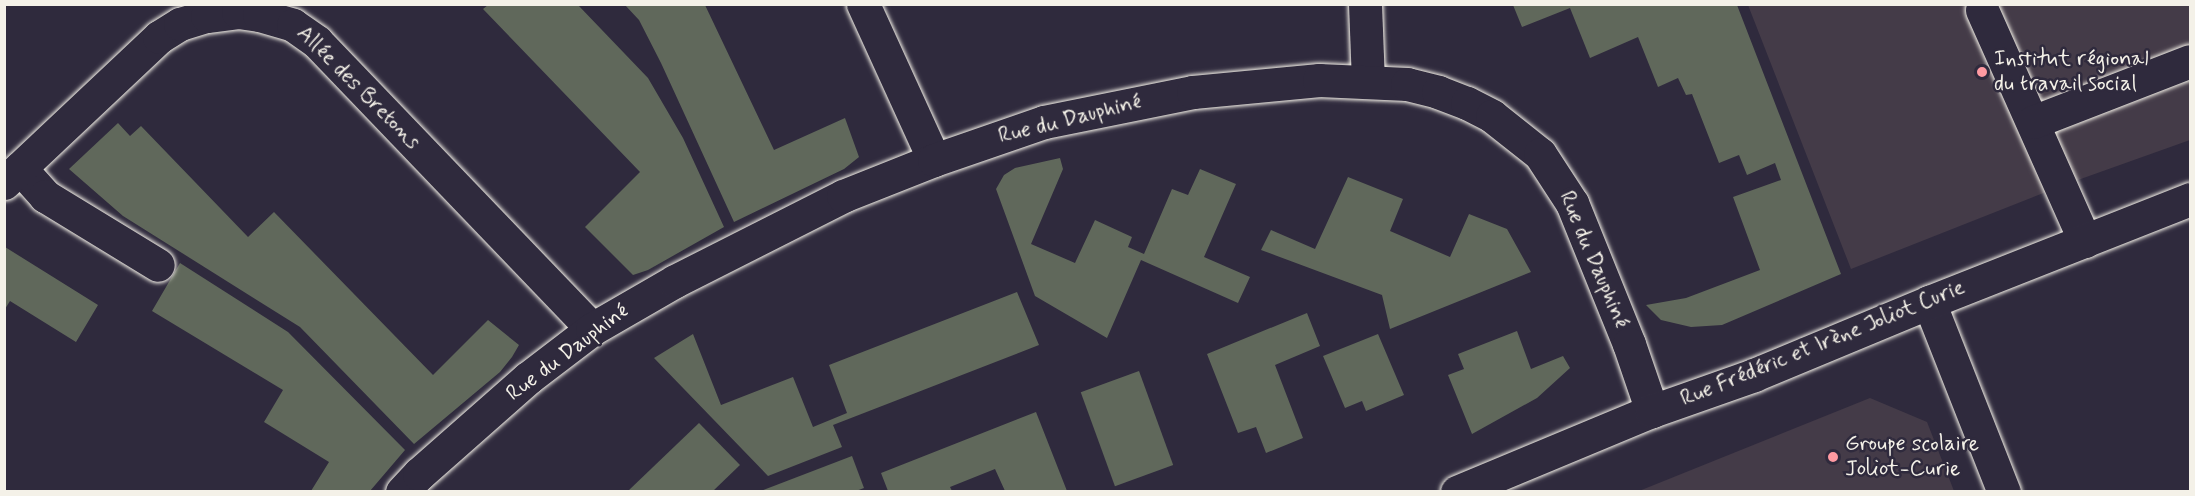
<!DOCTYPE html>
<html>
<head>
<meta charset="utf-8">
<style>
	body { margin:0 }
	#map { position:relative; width:2195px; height:496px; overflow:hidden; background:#2f2a3d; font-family:Mynerve,sans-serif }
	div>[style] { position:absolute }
	.built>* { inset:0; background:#443b48 }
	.green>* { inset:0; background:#60685b; transform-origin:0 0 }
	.roads { filter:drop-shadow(0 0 2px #f4f1e8) drop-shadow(0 0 2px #f4f1e8) }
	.minor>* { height:33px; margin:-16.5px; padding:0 16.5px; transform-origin:16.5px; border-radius:16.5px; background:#2f2a3d }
	.dots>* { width:16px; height:16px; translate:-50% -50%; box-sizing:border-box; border:3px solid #2f2a3d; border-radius:50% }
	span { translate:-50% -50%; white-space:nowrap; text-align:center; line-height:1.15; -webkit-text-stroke:5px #2f2a3d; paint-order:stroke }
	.poi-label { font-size:22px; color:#f4f1e8 }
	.left { translate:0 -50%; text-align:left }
	.street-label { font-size:22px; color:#f4f1e8 }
	.frame { position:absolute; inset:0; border:6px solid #f4f1e8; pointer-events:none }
</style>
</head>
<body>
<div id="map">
	<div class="built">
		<div style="clip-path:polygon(1748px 5px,2190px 5px,2190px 140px,2061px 186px,1851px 269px)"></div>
		<div style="clip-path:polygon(1870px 398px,1927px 422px,1954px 491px,1639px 491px)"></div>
	</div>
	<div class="green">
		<div style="clip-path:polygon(488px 5px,578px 5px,648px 78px,683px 138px,724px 227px,648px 270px,633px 275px,585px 227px,640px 172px,483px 9px)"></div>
		<div style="clip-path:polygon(625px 5px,705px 5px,774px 150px,845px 118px,859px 157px,844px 169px,734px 222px,661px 63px,639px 20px)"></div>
		<div style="clip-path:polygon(1513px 5px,1737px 5px,1841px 274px,1722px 325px,1691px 327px,1661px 320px,1646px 305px,1686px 298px,1760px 270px,1733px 197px,1781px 180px,1775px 163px,1747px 175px,1739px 155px,1719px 163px,1692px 94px,1686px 95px,1678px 78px,1658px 87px,1638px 37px,1590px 58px,1570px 8px,1522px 27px)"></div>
		<div style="clip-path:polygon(118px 123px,130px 136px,141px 126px,248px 237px,274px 212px,433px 375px,488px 320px,519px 345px,512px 357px,500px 372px,414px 444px,300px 327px,123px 216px,69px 169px)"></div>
		<div style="clip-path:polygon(1060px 158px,1063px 169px,1031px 244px,1075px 263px,1095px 220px,1132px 237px,1128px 247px,1144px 254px,1172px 189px,1188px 195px,1200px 169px,1236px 184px,1204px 257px,1250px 277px,1238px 303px,1141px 260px,1107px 338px,1035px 296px,996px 189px,1004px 175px,1015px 168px)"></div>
		<div style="clip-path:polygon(1348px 177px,1403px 199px,1390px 231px,1450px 257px,1469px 214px,1507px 229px,1531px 272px,1390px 329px,1382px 295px,1261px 250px,1271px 230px,1315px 249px)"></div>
		<div style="clip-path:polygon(5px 247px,98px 305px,76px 342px,10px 301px,5px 309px)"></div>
		<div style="clip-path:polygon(180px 263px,288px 332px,405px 450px,370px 491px,311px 491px,329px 462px,264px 422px,283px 390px,152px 311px)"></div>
		<div style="clip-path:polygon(1017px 292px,1039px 345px,833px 425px,842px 447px,768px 476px,654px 358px,693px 334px,721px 405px,793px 377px,813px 427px,847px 413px,829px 365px)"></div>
		<div style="clip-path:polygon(1307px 313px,1320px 346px,1275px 365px,1303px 438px,1266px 453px,1256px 427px,1238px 433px,1207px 354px)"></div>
		<div style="clip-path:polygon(1517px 331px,1531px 369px,1563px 356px,1570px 368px,1537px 398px,1472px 434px,1448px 375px,1464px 369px,1458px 354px)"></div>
		<div style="clip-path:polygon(1378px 334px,1404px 395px,1366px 411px,1362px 401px,1345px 408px,1323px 356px)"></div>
		<div style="left:1139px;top:371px;width:100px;height:62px;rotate:70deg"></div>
		<div style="clip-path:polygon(1036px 412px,1067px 491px,1005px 491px,995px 469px,950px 487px,952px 491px,888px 491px,881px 473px)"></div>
		<div style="clip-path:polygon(699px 423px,740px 465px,713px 491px,628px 491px)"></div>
		<div style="clip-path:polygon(852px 456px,864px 488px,856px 491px,761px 491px)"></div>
	</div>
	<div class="roads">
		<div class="minor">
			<div style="left:863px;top:4px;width:171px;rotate:65.5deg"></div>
			<div style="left:1365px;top:4px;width:78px;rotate:87.8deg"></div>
			<div style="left:1982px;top:10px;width:253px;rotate:66deg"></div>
			<div style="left:2033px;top:122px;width:168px;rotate:-21.2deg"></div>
			<div style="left:20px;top:168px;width:38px;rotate:48deg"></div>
			<div style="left:45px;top:196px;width:132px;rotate:31.4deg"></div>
			<div style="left:4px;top:183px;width:213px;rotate:-43.3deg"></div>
			<div style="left:159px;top:37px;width:25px;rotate:-32deg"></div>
			<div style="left:180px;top:24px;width:28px;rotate:-17deg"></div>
			<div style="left:207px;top:16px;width:31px;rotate:-7deg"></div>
			<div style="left:238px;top:12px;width:21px;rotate:8deg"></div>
			<div style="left:259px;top:15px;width:35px;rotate:16deg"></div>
			<div style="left:293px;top:25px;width:29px;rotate:35deg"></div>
			<div style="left:317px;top:42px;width:397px;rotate:46.2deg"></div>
			<div style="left:1929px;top:302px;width:204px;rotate:68.5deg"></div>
			<div style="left:402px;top:492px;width:25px;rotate:-47deg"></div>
			<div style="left:419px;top:474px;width:145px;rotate:-41.4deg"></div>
			<div style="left:528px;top:378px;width:81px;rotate:-37.4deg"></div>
			<div style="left:592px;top:329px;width:96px;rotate:-30deg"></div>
			<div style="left:675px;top:281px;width:188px;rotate:-26.8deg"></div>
			<div style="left:843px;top:196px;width:98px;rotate:-21.6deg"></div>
			<div style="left:934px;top:160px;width:116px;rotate:-19.1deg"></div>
			<div style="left:1044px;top:122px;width:152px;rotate:-11.4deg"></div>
			<div style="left:1193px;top:92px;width:127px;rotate:-5.4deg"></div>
			<div style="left:1319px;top:80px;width:88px;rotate:2.6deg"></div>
			<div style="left:1407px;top:84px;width:32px;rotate:14deg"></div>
			<div style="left:1438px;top:92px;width:31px;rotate:21deg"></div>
			<div style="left:1467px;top:103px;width:28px;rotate:27deg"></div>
			<div style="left:1492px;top:116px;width:61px;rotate:38.4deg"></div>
			<div style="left:1540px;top:154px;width:59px;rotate:56.9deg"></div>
			<div style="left:1572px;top:203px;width:152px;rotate:68deg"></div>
			<div style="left:1629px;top:344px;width:71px;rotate:71.1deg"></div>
			<div style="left:1457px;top:492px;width:211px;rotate:-22.6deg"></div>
			<div style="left:1652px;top:411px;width:108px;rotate:-19.4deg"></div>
			<div style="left:1754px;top:375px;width:190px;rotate:-22.6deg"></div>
			<div style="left:1929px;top:302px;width:281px;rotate:-21.5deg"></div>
		</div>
	</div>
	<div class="dots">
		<div style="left:1982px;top:72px;background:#ff9aa2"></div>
		<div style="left:1833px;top:457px;background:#ff9aa2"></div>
	</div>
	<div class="poi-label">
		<span class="left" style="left:1994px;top:72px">Institut régional<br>du travail social</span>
		<span class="left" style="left:1845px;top:457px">Groupe scolaire<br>Joliot-Curie</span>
	</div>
	<div class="street-label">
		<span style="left:358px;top:88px;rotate:45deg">Allée des Bretons</span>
		<span style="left:1070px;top:120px;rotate:-14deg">Rue du Dauphiné</span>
		<span style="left:1593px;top:260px;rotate:67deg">Rue du Dauphiné</span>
		<span style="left:1823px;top:344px;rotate:-22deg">Rue Frédéric et Irène Joliot Curie</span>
		<span style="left:568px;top:353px;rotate:-37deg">Rue du Dauphiné</span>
	</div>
	<div class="frame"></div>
</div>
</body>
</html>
